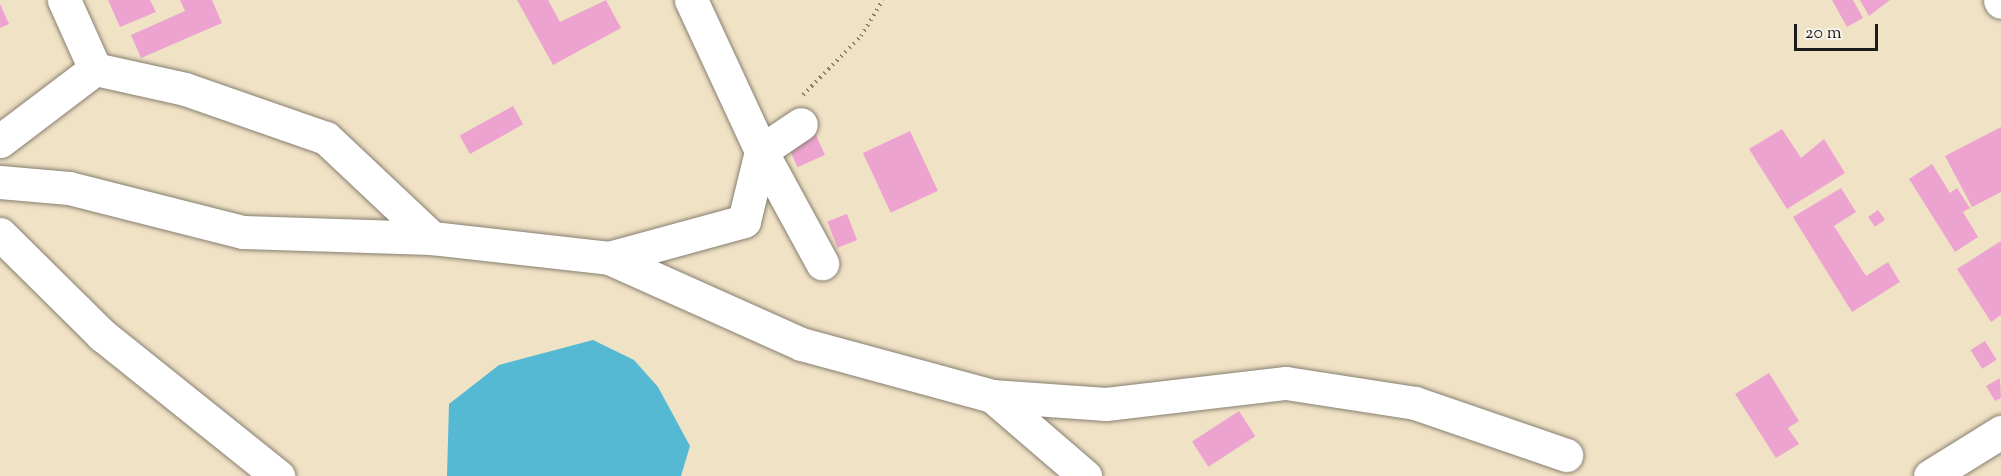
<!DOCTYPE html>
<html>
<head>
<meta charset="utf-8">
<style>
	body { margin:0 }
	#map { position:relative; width:2001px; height:476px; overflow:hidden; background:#f0e2c5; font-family:"Sorts Mill Goudy",serif }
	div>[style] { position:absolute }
	.water>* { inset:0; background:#55b9d3 }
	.building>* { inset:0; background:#eda3d0; transform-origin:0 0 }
	.path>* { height:4px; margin-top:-2px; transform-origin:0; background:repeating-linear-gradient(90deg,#867f70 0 1.5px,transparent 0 6px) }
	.roads { filter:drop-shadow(0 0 2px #867f70) drop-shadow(0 0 2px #867f70) }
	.minor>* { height:33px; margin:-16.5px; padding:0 16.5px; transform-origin:16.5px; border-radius:16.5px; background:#fff }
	span { translate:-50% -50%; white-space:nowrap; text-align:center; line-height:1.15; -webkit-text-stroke:5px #f7f3e8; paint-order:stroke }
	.scale { position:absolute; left:1794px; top:24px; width:84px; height:27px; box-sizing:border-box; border:3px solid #1c1c1c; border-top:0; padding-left:8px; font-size:18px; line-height:21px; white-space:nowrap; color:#1c1c1c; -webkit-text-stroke:4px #f7f3e8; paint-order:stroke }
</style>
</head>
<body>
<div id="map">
	<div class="water">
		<div style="clip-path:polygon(593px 340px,634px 360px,658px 387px,690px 446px,681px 476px,447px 476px,449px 404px,499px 365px)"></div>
	</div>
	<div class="building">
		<div style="clip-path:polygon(108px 0,150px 0,156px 12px,120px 27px)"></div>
		<div style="clip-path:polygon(180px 0,212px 0,222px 23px,141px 58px,131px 35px,185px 11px)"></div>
		<div style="clip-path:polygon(517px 0,548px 0,560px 22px,606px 0,621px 28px,553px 65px)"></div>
		<div style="clip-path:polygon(1832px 0,1853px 0,1863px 18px,1847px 27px)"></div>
		<div style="clip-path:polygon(1860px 0,1890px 0,1869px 16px)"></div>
		<div style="clip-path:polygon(0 4px,9px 24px,0 28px)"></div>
		<div style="left:513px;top:106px;width:21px;height:61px;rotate:61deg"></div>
		<div style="clip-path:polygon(2001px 127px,2001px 192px,1972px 207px,1945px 156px)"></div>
		<div style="clip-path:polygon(1782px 129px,1801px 158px,1824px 139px,1845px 173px,1787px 209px,1749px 149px)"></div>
		<div style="left:910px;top:131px;width:66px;height:52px;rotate:65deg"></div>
		<div style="left:816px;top:135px;width:22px;height:30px;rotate:66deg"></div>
		<div style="clip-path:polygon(1932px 164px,1950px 193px,1957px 188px,1970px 208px,1963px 212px,1978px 237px,1955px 252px,1909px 179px)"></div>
		<div style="clip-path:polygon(1841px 188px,1856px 212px,1834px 226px,1866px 276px,1888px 262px,1900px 282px,1852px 312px,1793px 217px)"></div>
		<div style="left:1878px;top:210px;width:12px;height:12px;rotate:55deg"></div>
		<div style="left:847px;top:214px;width:28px;height:21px;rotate:69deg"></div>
		<div style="clip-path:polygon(2001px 241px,2001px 315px,1991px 322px,1957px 269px)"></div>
		<div style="left:1985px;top:341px;width:22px;height:17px;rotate:58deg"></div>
		<div style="clip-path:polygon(1769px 373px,1799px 421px,1788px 428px,1799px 444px,1776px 458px,1735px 394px)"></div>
		<div style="clip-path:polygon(2000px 378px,2001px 398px,1995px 401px,1986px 386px)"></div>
		<div style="left:1239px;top:411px;width:30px;height:56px;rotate:57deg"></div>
	</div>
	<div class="path">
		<div style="left:803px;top:95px;width:83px;rotate:-45.5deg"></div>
		<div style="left:861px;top:36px;width:42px;rotate:-58.6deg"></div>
	</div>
	<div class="roads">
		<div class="minor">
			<div style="left:691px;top:0;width:166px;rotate:65.1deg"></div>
			<div style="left:761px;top:151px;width:128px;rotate:61.4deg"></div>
			<div style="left:2000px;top:0;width:2px;rotate:63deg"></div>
			<div style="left:95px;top:69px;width:92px;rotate:12.5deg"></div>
			<div style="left:185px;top:89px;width:149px;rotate:19.2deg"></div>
			<div style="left:326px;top:138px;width:146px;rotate:43.3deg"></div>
			<div style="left:0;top:141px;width:119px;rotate:-37.2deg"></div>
			<div style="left:95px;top:69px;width:76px;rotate:-114.2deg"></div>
			<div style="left:0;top:182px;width:69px;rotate:5deg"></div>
			<div style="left:69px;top:188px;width:179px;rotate:14.2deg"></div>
			<div style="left:243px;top:232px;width:189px;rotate:1.8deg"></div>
			<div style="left:432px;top:238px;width:178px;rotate:6.4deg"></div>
			<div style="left:609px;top:258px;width:140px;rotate:-15.3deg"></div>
			<div style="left:744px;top:221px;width:72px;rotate:-76.3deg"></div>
			<div style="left:761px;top:151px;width:48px;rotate:-34deg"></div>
			<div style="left:0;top:234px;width:144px;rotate:44.7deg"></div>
			<div style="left:102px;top:335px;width:226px;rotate:38.7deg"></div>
			<div style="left:609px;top:258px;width:210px;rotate:24.1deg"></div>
			<div style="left:801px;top:344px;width:198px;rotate:15.2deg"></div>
			<div style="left:992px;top:396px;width:123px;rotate:40.7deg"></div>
			<div style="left:992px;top:396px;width:114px;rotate:4deg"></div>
			<div style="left:1106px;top:404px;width:181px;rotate:-6.7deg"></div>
			<div style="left:1286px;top:383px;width:131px;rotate:8.8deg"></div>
			<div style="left:1415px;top:403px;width:160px;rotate:19deg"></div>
			<div style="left:1930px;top:476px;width:84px;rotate:-31.8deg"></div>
		</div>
	</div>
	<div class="scale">20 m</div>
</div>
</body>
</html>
